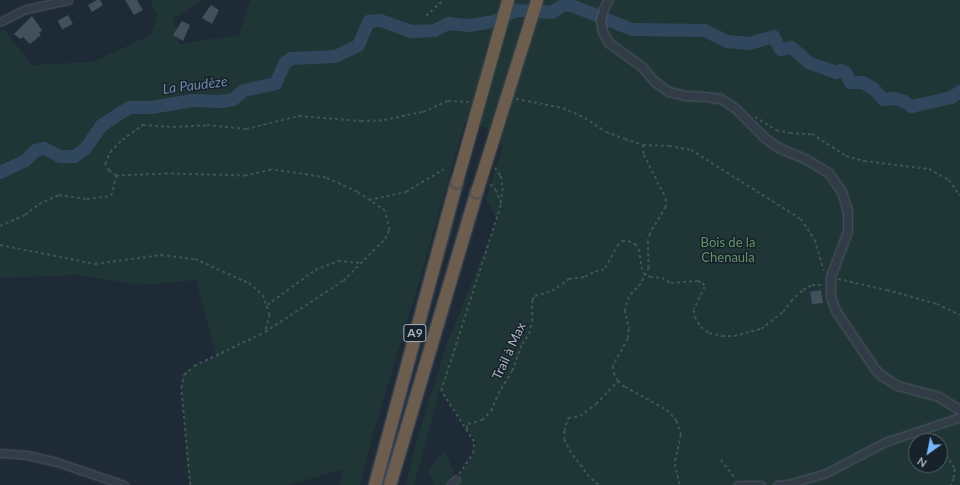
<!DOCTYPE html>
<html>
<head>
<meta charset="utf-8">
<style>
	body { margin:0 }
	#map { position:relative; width:960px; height:485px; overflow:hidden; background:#1e2a35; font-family:Lato,sans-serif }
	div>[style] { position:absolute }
	.green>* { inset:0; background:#203636 }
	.river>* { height:13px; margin:-6.5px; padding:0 6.5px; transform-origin:6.5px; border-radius:6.5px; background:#30475d }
	.building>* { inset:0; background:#41505d; transform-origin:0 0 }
	.path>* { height:1.5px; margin-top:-0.75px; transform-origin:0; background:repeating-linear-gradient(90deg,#3d5354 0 3px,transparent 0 6px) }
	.roads { filter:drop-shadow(0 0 1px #4f5964) drop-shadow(0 0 1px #4f5964) }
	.minor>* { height:7px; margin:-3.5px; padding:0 3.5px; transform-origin:3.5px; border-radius:3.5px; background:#313c46 }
	.tertiary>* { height:8px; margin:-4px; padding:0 4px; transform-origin:4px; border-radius:4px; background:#313c46 }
	.motorway>* { height:12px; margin:-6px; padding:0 6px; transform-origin:6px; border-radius:6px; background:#6c5d4e }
	.bridges { filter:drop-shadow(0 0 1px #3c4650) drop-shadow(0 0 1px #3c4650) }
	.motorway-bridge>* { height:12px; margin:-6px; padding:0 6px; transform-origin:6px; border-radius:6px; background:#6c5d4e }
	span { translate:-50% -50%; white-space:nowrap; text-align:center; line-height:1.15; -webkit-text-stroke:3px #17212a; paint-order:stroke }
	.shield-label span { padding:1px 3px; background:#17212a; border:1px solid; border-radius:3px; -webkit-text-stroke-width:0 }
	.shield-label { font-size:12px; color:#abb6c3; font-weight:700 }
	.park-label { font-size:13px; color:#629469 }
	.street-label { font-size:13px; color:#abb6c3 }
	.water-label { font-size:14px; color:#6a8aa9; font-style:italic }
	.north { position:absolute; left:908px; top:433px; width:40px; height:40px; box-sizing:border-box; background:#17212a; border:1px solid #525d67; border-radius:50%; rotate:213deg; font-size:11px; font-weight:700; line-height:16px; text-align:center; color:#abb6c3 }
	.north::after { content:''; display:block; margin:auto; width:14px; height:18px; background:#78b7fb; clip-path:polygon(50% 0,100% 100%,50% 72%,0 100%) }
</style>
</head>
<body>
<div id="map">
	<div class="green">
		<div style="clip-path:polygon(evenodd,150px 0,202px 0,173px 18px,180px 44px,239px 35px,250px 0,960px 0,960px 485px,452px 485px,474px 454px,476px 442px,440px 389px,414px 485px,406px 485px,416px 443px,445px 349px,497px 220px,486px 199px,503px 147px,487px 128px,465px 121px,428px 251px,372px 438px,360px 485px,339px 485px,344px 469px,288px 485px,189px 485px,181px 374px,216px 355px,196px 280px,142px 285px,78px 275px,0 278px,0 30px,5px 29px,31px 65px,93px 62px,151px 35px,157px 15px,150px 0,916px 441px,940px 441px,940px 465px,916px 465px,916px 441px)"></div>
		<div style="clip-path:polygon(444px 450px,454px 472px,444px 485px,434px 485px,428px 471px)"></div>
	</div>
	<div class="river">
		<div style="left:0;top:172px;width:28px;rotate:-26deg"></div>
		<div style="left:25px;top:160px;width:14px;rotate:-45deg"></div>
		<div style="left:35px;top:150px;width:9px;rotate:-13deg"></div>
		<div style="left:44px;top:148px;width:18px;rotate:27deg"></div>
		<div style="left:60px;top:156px;width:14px"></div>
		<div style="left:74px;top:156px;width:14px;rotate:-36deg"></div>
		<div style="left:85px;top:148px;width:28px;rotate:-55deg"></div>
		<div style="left:101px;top:125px;width:33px;rotate:-33deg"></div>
		<div style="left:129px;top:107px;width:22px"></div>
		<div style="left:151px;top:107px;width:42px;rotate:-9.7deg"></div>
		<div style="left:192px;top:100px;width:28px;rotate:2deg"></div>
		<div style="left:220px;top:101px;width:13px;rotate:-9deg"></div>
		<div style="left:233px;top:99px;width:13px;rotate:-42deg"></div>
		<div style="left:243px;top:90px;width:33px;rotate:-12deg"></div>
		<div style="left:275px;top:83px;width:23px;rotate:-65deg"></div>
		<div style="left:285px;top:62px;width:7px;rotate:-34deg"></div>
		<div style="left:291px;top:58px;width:44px;rotate:-2.6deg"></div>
		<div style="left:335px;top:56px;width:25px;rotate:-26deg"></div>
		<div style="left:358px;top:45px;width:26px;rotate:-67deg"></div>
		<div style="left:368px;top:21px;width:12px;rotate:-5deg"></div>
		<div style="left:380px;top:20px;width:32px;rotate:20deg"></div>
		<div style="left:410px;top:31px;width:24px;rotate:-2deg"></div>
		<div style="left:434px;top:30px;width:16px;rotate:-27deg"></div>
		<div style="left:448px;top:23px;width:20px;rotate:6deg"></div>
		<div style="left:468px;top:25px;width:25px;rotate:-9deg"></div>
		<div style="left:493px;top:21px;width:25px;rotate:-26deg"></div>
		<div style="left:516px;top:10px;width:35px;rotate:3deg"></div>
		<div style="left:551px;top:12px;width:15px;rotate:-32deg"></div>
		<div style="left:564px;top:4px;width:7px;rotate:8deg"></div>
		<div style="left:571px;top:5px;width:66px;rotate:21.5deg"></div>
		<div style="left:632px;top:29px;width:72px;rotate:0.8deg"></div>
		<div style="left:704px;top:30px;width:25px;rotate:26deg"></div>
		<div style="left:727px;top:41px;width:22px;rotate:5deg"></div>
		<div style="left:749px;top:43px;width:25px;rotate:-16deg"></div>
		<div style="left:773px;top:36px;width:15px;rotate:62deg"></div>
		<div style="left:780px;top:49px;width:11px;rotate:-10deg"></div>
		<div style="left:791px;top:47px;width:23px;rotate:41deg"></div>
		<div style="left:808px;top:62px;width:29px;rotate:20deg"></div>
		<div style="left:835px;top:72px;width:5px;rotate:-22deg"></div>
		<div style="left:840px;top:70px;width:5px;rotate:22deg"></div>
		<div style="left:845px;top:72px;width:11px;rotate:63deg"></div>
		<div style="left:850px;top:82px;width:12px"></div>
		<div style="left:862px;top:82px;width:13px;rotate:29deg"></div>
		<div style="left:873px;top:88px;width:15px;rotate:48deg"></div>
		<div style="left:883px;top:99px;width:11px;rotate:-5deg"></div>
		<div style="left:894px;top:98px;width:10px;rotate:17deg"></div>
		<div style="left:904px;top:101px;width:9px;rotate:36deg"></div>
		<div style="left:911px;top:106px;width:41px;rotate:-12.7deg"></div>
		<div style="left:951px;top:97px;width:11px;rotate:-34deg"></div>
	</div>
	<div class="building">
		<div style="clip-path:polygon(97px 0,100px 0,103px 5px,92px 12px,88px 5px)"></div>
		<div style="clip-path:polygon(125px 0,137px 0,143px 10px,134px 15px)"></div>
		<div style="clip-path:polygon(211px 5px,219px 10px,212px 24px,202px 18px)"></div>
		<div style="left:68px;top:15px;width:10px;height:12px;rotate:61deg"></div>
		<div style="clip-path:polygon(32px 16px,42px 30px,39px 33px,41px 35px,30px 44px,23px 37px,20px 39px,14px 34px)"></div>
		<div style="clip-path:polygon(182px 21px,190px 25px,183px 41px,173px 35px)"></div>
		<div style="left:821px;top:290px;width:13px;height:11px;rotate:81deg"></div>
	</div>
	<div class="path">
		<div style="left:426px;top:16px;width:23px;rotate:-43deg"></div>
		<div style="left:516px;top:99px;width:48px;rotate:10.8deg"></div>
		<div style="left:563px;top:108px;width:24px;rotate:24deg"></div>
		<div style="left:585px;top:118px;width:25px;rotate:34deg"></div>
		<div style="left:606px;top:132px;width:20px;rotate:20deg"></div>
		<div style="left:625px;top:139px;width:19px;rotate:18deg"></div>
		<div style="left:643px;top:145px;width:26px;rotate:2deg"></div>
		<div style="left:669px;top:146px;width:22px;rotate:10deg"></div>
		<div style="left:691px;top:150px;width:130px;rotate:32.1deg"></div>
		<div style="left:801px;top:219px;width:25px;rotate:56deg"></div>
		<div style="left:815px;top:240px;width:32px;rotate:74deg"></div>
		<div style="left:755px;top:117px;width:25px;rotate:32deg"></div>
		<div style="left:776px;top:130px;width:14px;rotate:12deg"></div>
		<div style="left:790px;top:133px;width:22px;rotate:3deg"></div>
		<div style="left:812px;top:134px;width:40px;rotate:32.9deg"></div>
		<div style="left:846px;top:156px;width:19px;rotate:16deg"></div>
		<div style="left:864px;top:161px;width:65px;rotate:7deg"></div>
		<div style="left:929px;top:169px;width:23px;rotate:29deg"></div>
		<div style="left:949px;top:180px;width:19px;rotate:55deg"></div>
		<div style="left:643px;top:145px;width:10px;rotate:84deg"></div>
		<div style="left:644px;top:155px;width:49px;rotate:63.4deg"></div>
		<div style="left:666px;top:199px;width:8px;rotate:90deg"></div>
		<div style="left:666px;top:207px;width:31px;rotate:121deg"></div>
		<div style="left:650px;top:234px;width:7px;rotate:106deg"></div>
		<div style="left:648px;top:241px;width:27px;rotate:88deg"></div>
		<div style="left:649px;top:268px;width:18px;rotate:117deg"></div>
		<div style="left:641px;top:284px;width:18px;rotate:133deg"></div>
		<div style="left:629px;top:297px;width:14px;rotate:107deg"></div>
		<div style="left:625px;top:310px;width:19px;rotate:78deg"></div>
		<div style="left:629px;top:329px;width:10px;rotate:96deg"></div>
		<div style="left:628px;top:339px;width:31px;rotate:119deg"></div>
		<div style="left:613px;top:366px;width:7px;rotate:82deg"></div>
		<div style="left:614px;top:373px;width:9px;rotate:63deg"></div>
		<div style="left:618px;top:381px;width:9px;rotate:41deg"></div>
		<div style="left:625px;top:387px;width:48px;rotate:28.7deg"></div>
		<div style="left:667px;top:410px;width:15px;rotate:48deg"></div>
		<div style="left:677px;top:421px;width:15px;rotate:74deg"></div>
		<div style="left:681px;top:435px;width:30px;rotate:102deg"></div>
		<div style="left:675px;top:464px;width:22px;rotate:77deg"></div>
		<div style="left:495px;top:168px;width:10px;rotate:53deg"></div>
		<div style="left:501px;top:176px;width:12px;rotate:81deg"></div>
		<div style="left:503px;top:188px;width:14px;rotate:98deg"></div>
		<div style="left:369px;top:200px;width:38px;rotate:-12deg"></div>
		<div style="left:406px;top:192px;width:44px;rotate:-31.2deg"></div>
		<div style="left:0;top:226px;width:27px;rotate:-24deg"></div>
		<div style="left:25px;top:215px;width:18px;rotate:-38deg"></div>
		<div style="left:39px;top:204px;width:22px;rotate:-24deg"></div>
		<div style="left:59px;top:195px;width:28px;rotate:8deg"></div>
		<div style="left:87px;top:199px;width:24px;rotate:-7deg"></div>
		<div style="left:111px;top:196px;width:21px;rotate:-76deg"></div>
		<div style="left:0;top:245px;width:97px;rotate:11.3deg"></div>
		<div style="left:95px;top:264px;width:67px;rotate:-7.8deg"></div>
		<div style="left:161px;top:255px;width:34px;rotate:7deg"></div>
		<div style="left:195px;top:259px;width:59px;rotate:24deg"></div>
		<div style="left:249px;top:283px;width:18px;rotate:41deg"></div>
		<div style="left:263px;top:295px;width:21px;rotate:71deg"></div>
		<div style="left:270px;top:315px;width:18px;rotate:106deg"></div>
		<div style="left:838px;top:279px;width:50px;rotate:12.7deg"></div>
		<div style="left:887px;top:290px;width:52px;rotate:15.6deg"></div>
		<div style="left:937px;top:304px;width:25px;rotate:26deg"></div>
		<div style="left:267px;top:305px;width:59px;rotate:-36.1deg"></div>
		<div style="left:315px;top:270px;width:25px;rotate:-21deg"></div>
		<div style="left:338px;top:261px;width:24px;rotate:5deg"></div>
		<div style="left:466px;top:429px;width:5px;rotate:-68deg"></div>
		<div style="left:468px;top:424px;width:15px;rotate:-16deg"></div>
		<div style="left:482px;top:420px;width:13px;rotate:-45deg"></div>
		<div style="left:491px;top:411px;width:18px;rotate:-68deg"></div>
		<div style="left:498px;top:394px;width:27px;rotate:-59deg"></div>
		<div style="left:512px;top:371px;width:29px;rotate:-70deg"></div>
		<div style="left:522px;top:344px;width:12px;rotate:-55deg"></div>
		<div style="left:529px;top:334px;width:13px;rotate:-77deg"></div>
		<div style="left:532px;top:321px;width:21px;rotate:-90deg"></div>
		<div style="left:532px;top:300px;width:5px;rotate:-53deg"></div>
		<div style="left:535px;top:296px;width:18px;rotate:-16deg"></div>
		<div style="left:552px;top:291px;width:21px;rotate:-35deg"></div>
		<div style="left:569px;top:279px;width:16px;rotate:-7deg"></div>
		<div style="left:585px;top:277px;width:12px;rotate:-31deg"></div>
		<div style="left:595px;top:271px;width:6px"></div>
		<div style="left:601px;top:271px;width:5px;rotate:-37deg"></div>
		<div style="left:605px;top:268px;width:25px;rotate:-61deg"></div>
		<div style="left:617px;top:246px;width:7px;rotate:-45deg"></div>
		<div style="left:622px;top:241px;width:6px"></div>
		<div style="left:628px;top:241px;width:8px;rotate:23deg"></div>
		<div style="left:635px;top:244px;width:6px;rotate:51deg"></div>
		<div style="left:639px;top:249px;width:24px;rotate:81deg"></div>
		<div style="left:643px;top:273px;width:8px;rotate:30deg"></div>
		<div style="left:650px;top:277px;width:12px;rotate:5deg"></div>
		<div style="left:662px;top:278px;width:10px;rotate:29deg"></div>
		<div style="left:671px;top:283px;width:27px;rotate:-4deg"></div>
		<div style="left:698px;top:281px;width:5px;rotate:22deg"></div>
		<div style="left:703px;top:283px;width:4px;rotate:63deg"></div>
		<div style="left:705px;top:287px;width:25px;rotate:116deg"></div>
		<div style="left:694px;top:310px;width:7px;rotate:82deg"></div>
		<div style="left:695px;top:317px;width:12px;rotate:59deg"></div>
		<div style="left:701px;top:327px;width:10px;rotate:37deg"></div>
		<div style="left:709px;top:333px;width:13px;rotate:13deg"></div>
		<div style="left:722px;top:336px;width:12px"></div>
		<div style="left:734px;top:336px;width:28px;rotate:-15deg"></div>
		<div style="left:761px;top:329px;width:28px;rotate:-38deg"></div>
		<div style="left:783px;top:312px;width:14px;rotate:-54deg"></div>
		<div style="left:791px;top:301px;width:16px;rotate:-43deg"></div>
		<div style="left:803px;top:290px;width:10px;rotate:-29deg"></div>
		<div style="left:812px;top:285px;width:12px"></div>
		<div style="left:934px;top:434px;width:8px;rotate:60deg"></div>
		<div style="left:940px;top:445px;width:28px;rotate:58deg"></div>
		<div style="left:955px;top:469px;width:10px;rotate:96deg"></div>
		<div style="left:954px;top:479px;width:7px;rotate:117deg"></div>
		<div style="left:721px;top:460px;width:23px;rotate:52deg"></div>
		<div style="left:459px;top:474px;width:25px;rotate:-56deg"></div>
		<div style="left:473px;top:453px;width:11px;rotate:-85deg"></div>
		<div style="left:474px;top:442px;width:61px;rotate:-122.9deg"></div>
		<div style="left:441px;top:391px;width:196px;rotate:-72.2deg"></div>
		<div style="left:501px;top:204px;width:14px;rotate:-111deg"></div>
		<div style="left:496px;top:191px;width:9px;rotate:-131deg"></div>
		<div style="left:190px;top:485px;width:97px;rotate:-95.3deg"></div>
		<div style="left:181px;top:388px;width:13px;rotate:-77deg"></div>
		<div style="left:184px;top:375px;width:13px;rotate:-42deg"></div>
		<div style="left:194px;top:366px;width:79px;rotate:-25.6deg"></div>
		<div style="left:265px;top:332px;width:93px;rotate:-33.2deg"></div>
		<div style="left:343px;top:281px;width:59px;rotate:-45deg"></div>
		<div style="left:385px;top:239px;width:10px;rotate:-66deg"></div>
		<div style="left:389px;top:230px;width:19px;rotate:-102deg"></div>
		<div style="left:385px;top:211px;width:34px;rotate:-146deg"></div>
		<div style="left:357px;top:192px;width:34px;rotate:-156deg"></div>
		<div style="left:326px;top:178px;width:18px;rotate:-171deg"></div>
		<div style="left:308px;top:175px;width:37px;rotate:-172deg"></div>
		<div style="left:271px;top:170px;width:26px;rotate:167deg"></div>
		<div style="left:246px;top:176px;width:79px;rotate:-178.5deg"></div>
		<div style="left:167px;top:174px;width:51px;rotate:177.8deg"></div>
		<div style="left:116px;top:176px;width:9px;rotate:-144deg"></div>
		<div style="left:109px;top:171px;width:8px;rotate:-120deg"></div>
		<div style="left:105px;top:164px;width:13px;rotate:-67deg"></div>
		<div style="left:110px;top:152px;width:17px;rotate:-45deg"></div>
		<div style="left:122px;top:140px;width:26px;rotate:-36deg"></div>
		<div style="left:143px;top:125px;width:30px;rotate:4deg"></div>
		<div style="left:173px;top:127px;width:34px;rotate:-3deg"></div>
		<div style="left:207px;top:125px;width:39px;rotate:6deg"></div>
		<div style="left:246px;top:129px;width:55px;rotate:-13.8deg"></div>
		<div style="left:299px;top:116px;width:62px;rotate:4.6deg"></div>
		<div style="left:361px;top:121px;width:23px;rotate:-2deg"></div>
		<div style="left:384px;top:120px;width:40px;rotate:-12deg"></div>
		<div style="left:423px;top:112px;width:27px;rotate:-24deg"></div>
		<div style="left:448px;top:101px;width:21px;rotate:3deg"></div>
		<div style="left:598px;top:485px;width:12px;rotate:-138deg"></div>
		<div style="left:589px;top:477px;width:30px;rotate:-127deg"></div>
		<div style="left:571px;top:453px;width:15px;rotate:-118deg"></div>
		<div style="left:564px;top:440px;width:9px;rotate:-90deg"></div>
		<div style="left:564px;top:431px;width:14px;rotate:-73deg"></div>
		<div style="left:568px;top:418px;width:12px;rotate:-9deg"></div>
		<div style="left:580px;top:416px;width:20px;rotate:-37deg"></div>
		<div style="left:596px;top:404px;width:32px;rotate:-46deg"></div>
	</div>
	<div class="roads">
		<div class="minor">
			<div style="left:0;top:22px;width:29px;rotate:-27deg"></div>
			<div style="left:26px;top:9px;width:43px;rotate:-12.1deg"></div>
			<div style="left:0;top:453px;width:27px;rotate:4deg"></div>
			<div style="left:27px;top:455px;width:31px;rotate:13deg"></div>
			<div style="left:57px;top:462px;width:71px;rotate:18.9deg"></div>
			<div style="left:450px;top:485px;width:8px;rotate:-45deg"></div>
			<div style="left:738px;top:485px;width:23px"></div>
			<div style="left:777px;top:485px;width:11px;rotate:-5deg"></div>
			<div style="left:788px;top:484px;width:40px;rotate:-16deg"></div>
			<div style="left:826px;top:473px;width:67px;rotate:-27.7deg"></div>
			<div style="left:885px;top:442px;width:79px;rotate:-18.4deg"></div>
		</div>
		<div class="tertiary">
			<div style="left:609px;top:0;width:10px;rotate:119deg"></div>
			<div style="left:604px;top:9px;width:12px;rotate:104deg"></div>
			<div style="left:601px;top:21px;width:11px;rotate:80deg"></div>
			<div style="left:603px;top:32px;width:13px;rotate:61deg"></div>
			<div style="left:609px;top:43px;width:41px;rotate:36deg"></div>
			<div style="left:642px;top:67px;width:20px;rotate:49deg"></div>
			<div style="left:655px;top:82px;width:17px;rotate:36deg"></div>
			<div style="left:669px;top:92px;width:17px;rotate:13deg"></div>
			<div style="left:686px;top:96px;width:20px;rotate:3deg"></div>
			<div style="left:706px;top:97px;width:15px;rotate:8deg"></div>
			<div style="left:721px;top:99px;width:17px;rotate:33deg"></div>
			<div style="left:735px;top:108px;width:42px;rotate:45deg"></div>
			<div style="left:765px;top:138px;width:17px;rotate:36deg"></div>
			<div style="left:779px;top:148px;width:30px;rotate:23deg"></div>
			<div style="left:807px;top:160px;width:26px;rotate:31deg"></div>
			<div style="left:829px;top:173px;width:23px;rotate:56deg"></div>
			<div style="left:842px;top:192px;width:21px;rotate:73deg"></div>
			<div style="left:848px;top:212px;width:20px;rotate:90deg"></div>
			<div style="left:848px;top:232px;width:48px;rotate:110.7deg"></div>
			<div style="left:831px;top:277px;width:20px;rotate:90deg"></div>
			<div style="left:831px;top:297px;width:15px;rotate:70deg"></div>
			<div style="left:836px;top:311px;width:70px;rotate:56.1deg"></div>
			<div style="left:875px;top:369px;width:10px;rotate:45deg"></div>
			<div style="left:882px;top:376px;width:19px;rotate:32deg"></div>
			<div style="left:898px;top:386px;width:42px;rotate:15deg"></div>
			<div style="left:939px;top:397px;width:25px;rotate:32deg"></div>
		</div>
		<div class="motorway">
			<div style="left:375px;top:485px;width:314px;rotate:-74.9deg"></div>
			<div style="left:390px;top:485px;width:306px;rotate:-73.5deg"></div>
		</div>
	</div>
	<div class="bridges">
		<div class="motorway-bridge">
			<div style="left:457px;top:182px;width:189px;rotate:-74.3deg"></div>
			<div style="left:477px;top:192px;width:201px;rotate:-72.6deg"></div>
		</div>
	</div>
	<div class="shield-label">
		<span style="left:415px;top:333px">A9</span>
	</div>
	<div class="park-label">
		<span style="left:728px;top:250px">Bois de la<br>Chenaula</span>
	</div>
	<div class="street-label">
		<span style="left:509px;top:351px;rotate:-65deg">Trail à Max</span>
	</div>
	<div class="water-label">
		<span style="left:195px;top:85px;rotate:-7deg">La Paudèze</span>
	</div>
	<div class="north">N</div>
</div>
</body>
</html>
